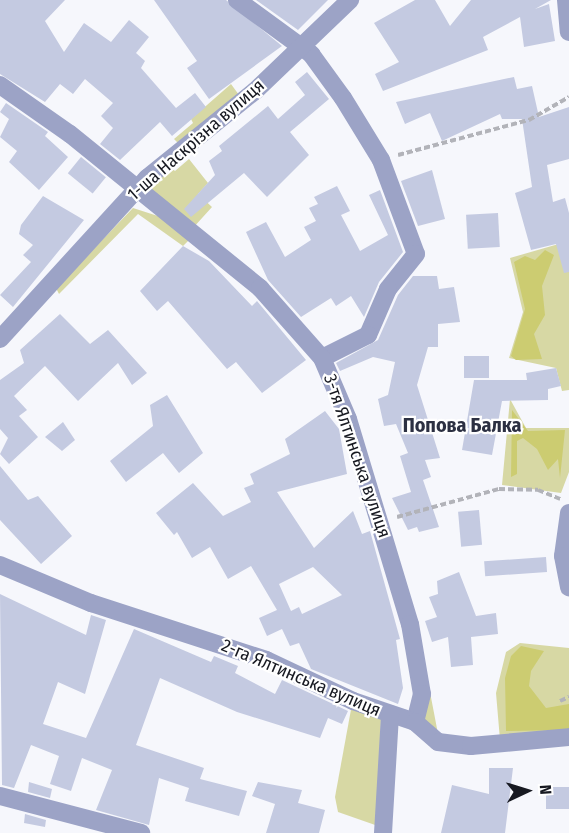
<!DOCTYPE html>
<html>
<head>
<meta charset="utf-8">
<style>
	body { margin:0 }
	#map { position:relative; width:569px; height:833px; overflow:hidden; background:#f6f7fc; font-family:"Fira Sans Condensed",sans-serif }
	div>[style] { position:absolute }
	.green>* { inset:0; background:#d7d8a4 }
	.forest>* { inset:0; background:#cccc71 }
	.building>* { inset:0; background:#c4cae1; transform-origin:0 0 }
	.path>* { height:4px; margin-top:-2px; transform-origin:0; background:repeating-linear-gradient(90deg,#b2b3b9 0 6px,transparent 0 9px) }
	.minor>* { height:18px; margin:-9px; padding:0 9px; transform-origin:9px; border-radius:9px; background:#9ca3c6 }
	span { translate:-50% -50%; white-space:nowrap; text-align:center; line-height:1.15; -webkit-text-stroke:4.5px #fff; paint-order:stroke }
	.street-label { font-size:18px; color:#171921 }
	.neighbourhood-label { font-size:20px; color:#2c3042; font-weight:700 }
	.north { position:absolute; left:497px; top:761px; width:60px; height:60px; -webkit-text-stroke:4px #fff; paint-order:stroke; rotate:86deg; font-size:16px; font-weight:700; line-height:24px; text-align:center; color:#171921 }
	.north::after { content:''; display:block; margin:auto; width:21px; height:27px; background:#171921; clip-path:polygon(50% 0,100% 100%,50% 72%,0 100%) }
</style>
</head>
<body>
<div id="map">
	<div class="green">
		<div style="clip-path:polygon(231px 84px,239px 95px,179px 144px,174px 139px,193px 123px,191px 119px)"></div>
		<div style="clip-path:polygon(189px 159px,208px 183px,198px 194px,212px 207px,193px 228px,150px 190px,149px 183px,169px 166px,175px 171px)"></div>
		<div style="clip-path:polygon(133px 208px,164px 218px,189px 240px,183px 246px,138px 214px,59px 294px,56px 288px)"></div>
		<div style="clip-path:polygon(569px 241px,569px 390px,562px 391px,556px 368px,509px 358px,523px 312px,510px 258px)"></div>
		<div style="clip-path:polygon(510px 399px,526px 428px,569px 428px,569px 472px,561px 493px,502px 485px)"></div>
		<div style="clip-path:polygon(418px 641px,420px 640px,439px 739px,500px 740px,496px 693px,506px 652px,520px 643px,569px 648px,569px 736px,467px 744px,439px 740px,419px 722px,427px 699px)"></div>
		<div style="clip-path:polygon(352px 704px,381px 717px,378px 826px,338px 812px,335px 797px)"></div>
	</div>
	<div class="forest">
		<div style="clip-path:polygon(545px 250px,554px 255px,542px 286px,545px 315px,534px 334px,542px 359px,516px 360px,511px 356px,525px 309px,514px 262px,525px 256px,535px 260px)"></div>
		<div style="clip-path:polygon(512px 410px,528px 431px,565px 430px,560px 478px,558px 459px,548px 470px,537px 449px,523px 438px,517px 441px,517px 474px,511px 477px)"></div>
		<div style="clip-path:polygon(521px 646px,544px 651px,531px 671px,529px 686px,546px 708px,569px 704px,569px 730px,506px 731px,505px 678px,511px 656px)"></div>
	</div>
	<div class="building">
		<div style="clip-path:polygon(0 0,65px 0,45px 21px,64px 52px,84px 23px,111px 42px,129px 20px,149px 37px,136px 53px,145px 61px,141px 68px,176px 108px,195px 93px,206px 107px,172px 136px,160px 122px,120px 160px,100px 144px,113px 128px,101px 116px,113px 103px,85px 79px,73px 94px,60px 84px,45px 102px,0 74px)"></div>
		<div style="clip-path:polygon(154px 0,226px 0,282px 46px,209px 99px,187px 68px,197px 61px)"></div>
		<div style="clip-path:polygon(256px 0,328px 0,298px 30px)"></div>
		<div style="clip-path:polygon(415px 0,435px 0,450px 26px,471px 0,551px 0,535px 9px,549px 4px,555px 41px,524px 47px,520px 17px,483px 37px,488px 50px,383px 91px,375px 74px,399px 62px,374px 23px)"></div>
		<div style="clip-path:polygon(307px 72px,329px 99px,290px 132px,309px 155px,267px 197px,244px 173px,191px 217px,184px 209px,215px 175px,209px 161px,222px 151px,219px 146px,268px 106px,278px 119px,305px 95px,295px 82px)"></div>
		<div style="clip-path:polygon(514px 77px,517px 89px,532px 86px,539px 117px,569px 107px,569px 159px,547px 165px,553px 202px,565px 198px,569px 213px,569px 272px,564px 273px,556px 244px,531px 250px,515px 193px,532px 187px,522px 119px,502px 119px,500px 114px,442px 141px,430px 113px,405px 124px,396px 102px)"></div>
		<div style="clip-path:polygon(6px 103px,48px 132px,45px 136px,68px 157px,39px 190px,9px 162px,17px 151px,0 137px,9px 119px,0 112px)"></div>
		<div style="left:81px;top:157px;width:32px;height:21px;rotate:39deg"></div>
		<div style="clip-path:polygon(432px 170px,445px 219px,418px 226px,401px 181px)"></div>
		<div style="clip-path:polygon(337px 186px,350px 211px,341px 215px,360px 251px,388px 235px,369px 195px,380px 190px,403px 252px,379px 282px,364px 317px,351px 296px,336px 306px,331px 298px,301px 317px,268px 280px,246px 232px,266px 222px,285px 257px,311px 240px,304px 227px,316px 221px,309px 208px,318px 204px,314px 197px)"></div>
		<div style="clip-path:polygon(43px 196px,84px 220px,13px 307px,0 295px,31px 262px,23px 255px,33px 245px,19px 234px,21px 225px)"></div>
		<div style="left:498px;top:213px;width:34px;height:32px;rotate:87deg"></div>
		<div style="clip-path:polygon(183px 246px,209px 261px,252px 306px,257px 301px,306px 360px,262px 393px,236px 362px,227px 369px,168px 301px,157px 311px,140px 291px)"></div>
		<div style="clip-path:polygon(413px 276px,437px 276px,439px 289px,454px 287px,460px 322px,438px 324px,438px 347px,428px 347px,417px 385px,440px 458px,425px 460px,431px 477px,423px 480px,439px 527px,419px 532px,417px 527px,408px 530px,392px 498px,411px 492px,400px 456px,408px 453px,396px 424px,384px 426px,378px 399px,388px 395px,395px 362px,373px 357px,340px 371px,336px 363px,378px 340px,398px 295px)"></div>
		<div style="clip-path:polygon(60px 314px,90px 344px,108px 330px,147px 373px,132px 385px,118px 363px,78px 401px,45px 366px,14px 396px,27px 410px,19px 416px,38px 437px,9px 464px,0 454px,8px 438px,0 429px,0 380px,24px 363px,20px 350px)"></div>
		<div style="left:464px;top:356px;width:25px;height:22px"></div>
		<div style="clip-path:polygon(556px 368px,561px 386px,548px 389px,548px 400px,502px 401px,492px 455px,462px 450px,474px 380px,527px 380px,526px 373px)"></div>
		<div style="clip-path:polygon(167px 395px,203px 453px,179px 473px,163px 453px,126px 482px,110px 461px,153px 426px,150px 405px)"></div>
		<div style="clip-path:polygon(evenodd,325px 411px,339px 429px,347px 474px,277px 492px,314px 548px,353px 511px,362px 534px,370px 531px,400px 639px,396px 640px,403px 688px,398px 704px,311px 669px,299px 643px,290px 646px,282px 629px,267px 636px,259px 618px,277px 610px,251px 566px,228px 579px,210px 547px,192px 558px,177px 532px,174px 535px,156px 513px,193px 483px,223px 516px,251px 502px,244px 488px,254px 484px,250px 474px,290px 454px,285px 439px,325px 411px,313px 567px,342px 595px,302px 614px,299px 607px,291px 611px,279px 584px,313px 567px)"></div>
		<div style="clip-path:polygon(63px 422px,75px 440px,62px 451px,45px 437px)"></div>
		<div style="clip-path:polygon(0 466px,28px 500px,38px 496px,72px 536px,41px 564px,0 520px)"></div>
		<div style="left:479px;top:510px;width:35px;height:21px;rotate:85deg"></div>
		<div style="left:546px;top:557px;width:15px;height:62px;rotate:86deg"></div>
		<div style="clip-path:polygon(459px 572px,476px 616px,496px 613px,498px 634px,471px 637px,473px 665px,451px 667px,448px 637px,432px 642px,425px 621px,437px 617px,429px 597px,438px 594px,437px 581px)"></div>
		<div style="clip-path:polygon(0 594px,86px 635px,91px 615px,106px 620px,85px 694px,58px 682px,43px 724px,86px 738px,134px 629px,211px 662px,214px 656px,238px 666px,235px 673px,275px 694px,282px 680px,348px 711px,342px 724px,328px 718px,320px 738px,237px 712px,160px 678px,136px 745px,204px 768px,200px 779px,247px 791px,239px 816px,185px 801px,189px 788px,159px 778px,149px 825px,96px 810px,112px 770px,82px 758px,71px 791px,50px 784px,59px 756px,31px 745px,14px 788px,2px 785px)"></div>
		<div style="clip-path:polygon(489px 768px,513px 768px,505px 833px,441px 833px,452px 785px,489px 794px)"></div>
		<div style="clip-path:polygon(29px 782px,52px 789px,50px 798px,28px 792px)"></div>
		<div style="clip-path:polygon(258px 782px,302px 790px,298px 803px,325px 810px,319px 833px,266px 833px,275px 804px,252px 796px)"></div>
		<div style="left:569px;top:787px;width:22px;height:23px;rotate:90deg"></div>
		<div style="clip-path:polygon(25px 814px,46px 820px,45px 827px,24px 823px)"></div>
	</div>
	<div class="path">
		<div style="left:398px;top:155px;width:136px;rotate:-15deg"></div>
		<div style="left:529px;top:120px;width:46px;rotate:-29.9deg"></div>
		<div style="left:397px;top:517px;width:106px;rotate:-15.4deg"></div>
		<div style="left:499px;top:489px;width:39px;rotate:1deg"></div>
		<div style="left:538px;top:490px;width:24px;rotate:22deg"></div>
		<div style="left:560px;top:701px;width:10px;rotate:-24deg"></div>
	</div>
	<div class="minor">
		<div style="left:237px;top:0;width:92px;rotate:36.1deg"></div>
		<div style="left:311px;top:54px;width:54px;rotate:54deg"></div>
		<div style="left:343px;top:98px;width:73px;rotate:58.5deg"></div>
		<div style="left:381px;top:160px;width:100px;rotate:69.6deg"></div>
		<div style="left:416px;top:254px;width:45px;rotate:128.7deg"></div>
		<div style="left:388px;top:289px;width:50px;rotate:113.5deg"></div>
		<div style="left:368px;top:335px;width:51px;rotate:153.4deg"></div>
		<div style="left:566px;top:0;width:32px;rotate:85deg"></div>
		<div style="left:0;top:85px;width:85px;rotate:35deg"></div>
		<div style="left:70px;top:134px;width:245px;rotate:39deg"></div>
		<div style="left:260px;top:288px;width:94px;rotate:48.5deg"></div>
		<div style="left:322px;top:358px;width:66px;rotate:66.9deg"></div>
		<div style="left:348px;top:419px;width:214px;rotate:73.2deg"></div>
		<div style="left:410px;top:624px;width:71px;rotate:80.3deg"></div>
		<div style="left:422px;top:694px;width:29px;rotate:104deg"></div>
		<div style="left:0;top:339px;width:218px;rotate:-47.6deg"></div>
		<div style="left:147px;top:178px;width:139px;rotate:-38.9deg"></div>
		<div style="left:255px;top:91px;width:132px;rotate:-43.8deg"></div>
		<div style="left:569px;top:513px;width:43px;rotate:97.9deg"></div>
		<div style="left:563px;top:556px;width:32px;rotate:79deg"></div>
		<div style="left:0;top:565px;width:99px;rotate:22.7deg"></div>
		<div style="left:91px;top:603px;width:184px;rotate:18deg"></div>
		<div style="left:266px;top:660px;width:96px;rotate:25.2deg"></div>
		<div style="left:353px;top:701px;width:65px;rotate:18.7deg"></div>
		<div style="left:415px;top:722px;width:30px;rotate:41deg"></div>
		<div style="left:438px;top:742px;width:33px;rotate:7deg"></div>
		<div style="left:471px;top:746px;width:98px;rotate:-5.2deg"></div>
		<div style="left:0;top:796px;width:146px;rotate:14.7deg"></div>
		<div style="left:383px;top:833px;width:119px;rotate:-86.6deg"></div>
	</div>
	<div class="street-label">
		<span style="left:196px;top:140px;rotate:-41deg">1-ша Наскрізна вулиця</span>
		<span style="left:357px;top:456px;rotate:71deg">3-тя Ялтинська вулиця</span>
		<span style="left:301px;top:678px;rotate:23deg">2-га Ялтинська вулиця</span>
	</div>
	<div class="neighbourhood-label">
		<span style="left:462px;top:425px">Попова Балка</span>
	</div>
	<div class="north">N</div>
</div>
</body>
</html>
